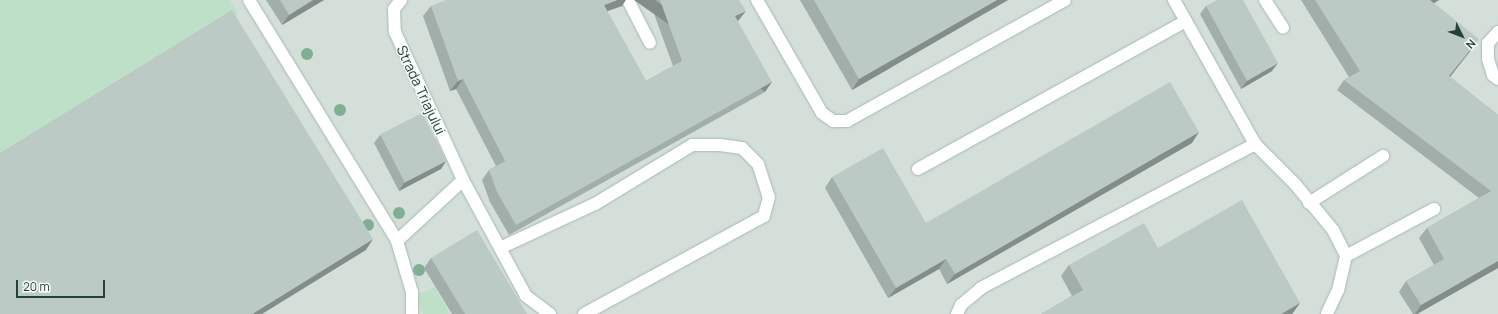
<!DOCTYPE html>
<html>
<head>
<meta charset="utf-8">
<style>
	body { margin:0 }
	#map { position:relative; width:1498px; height:314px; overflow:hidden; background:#e6efeb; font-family:Manrope,sans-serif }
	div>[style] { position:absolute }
	.built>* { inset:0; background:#d4dfda; transform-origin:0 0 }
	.green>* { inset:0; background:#bfe0c8 }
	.roads { filter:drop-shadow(0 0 1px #a8b8b2) drop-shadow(0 0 1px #a8b8b2) }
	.minor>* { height:12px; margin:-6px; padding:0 6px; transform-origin:6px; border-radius:6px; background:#fff }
	.trees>* { width:12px; height:12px; margin:-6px; border-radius:50%; background:#80af93 }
	.wall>* { inset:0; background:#a1aea9 }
	.shaded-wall>* { inset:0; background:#838d89; transform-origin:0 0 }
	.building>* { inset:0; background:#bbcac4; transform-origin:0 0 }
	span { translate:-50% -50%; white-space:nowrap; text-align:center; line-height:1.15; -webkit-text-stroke:3px #f7fbf9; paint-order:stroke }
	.street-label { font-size:14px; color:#24423a }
	.north { position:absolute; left:1442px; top:16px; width:40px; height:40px; -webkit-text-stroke:3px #f7fbf9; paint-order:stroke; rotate:132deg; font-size:11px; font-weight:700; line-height:16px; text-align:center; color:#24423a }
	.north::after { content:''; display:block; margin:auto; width:14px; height:18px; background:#24423a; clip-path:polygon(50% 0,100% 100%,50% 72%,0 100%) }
	.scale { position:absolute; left:16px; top:280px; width:89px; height:18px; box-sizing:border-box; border:2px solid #24423a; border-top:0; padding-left:5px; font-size:12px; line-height:14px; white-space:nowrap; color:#24423a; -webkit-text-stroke:3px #f7fbf9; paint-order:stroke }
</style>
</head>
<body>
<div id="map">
	<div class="built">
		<div style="left:0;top:0;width:1498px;height:314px"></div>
	</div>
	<div class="green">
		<div style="clip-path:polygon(0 0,230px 0,238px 14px,0 159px)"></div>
		<div style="clip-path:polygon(435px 287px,450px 314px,423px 314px,417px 295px)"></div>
	</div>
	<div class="roads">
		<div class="minor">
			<div style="left:249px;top:0;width:283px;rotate:58.4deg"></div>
			<div style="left:397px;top:241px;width:53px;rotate:73.6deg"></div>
			<div style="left:412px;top:292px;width:22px;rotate:90deg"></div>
			<div style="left:401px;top:0;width:11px;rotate:128deg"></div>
			<div style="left:394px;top:9px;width:23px;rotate:88deg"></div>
			<div style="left:395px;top:32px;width:163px;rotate:65.3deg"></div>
			<div style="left:463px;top:180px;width:132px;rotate:61.5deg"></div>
			<div style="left:526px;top:296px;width:30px;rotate:37deg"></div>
			<div style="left:628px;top:0;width:48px;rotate:62.9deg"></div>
			<div style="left:757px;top:0;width:130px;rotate:60.1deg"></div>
			<div style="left:822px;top:113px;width:14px;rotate:36deg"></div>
			<div style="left:833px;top:121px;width:14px"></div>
			<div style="left:847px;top:121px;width:249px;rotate:-29deg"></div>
			<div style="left:1174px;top:0;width:165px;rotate:60.6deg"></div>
			<div style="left:1255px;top:144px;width:57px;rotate:45deg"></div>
			<div style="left:1295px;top:184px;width:60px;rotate:50.4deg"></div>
			<div style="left:1333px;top:230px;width:29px;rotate:63deg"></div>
			<div style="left:1346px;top:256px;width:35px;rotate:103deg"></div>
			<div style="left:1338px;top:290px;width:26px;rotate:115deg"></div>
			<div style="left:1265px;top:0;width:33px;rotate:57deg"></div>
			<div style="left:1498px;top:32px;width:15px;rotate:132deg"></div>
			<div style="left:1488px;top:43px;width:16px;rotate:90deg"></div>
			<div style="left:1488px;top:59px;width:17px;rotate:73deg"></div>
			<div style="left:1493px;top:75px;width:6px;rotate:39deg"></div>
			<div style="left:918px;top:169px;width:306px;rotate:-28.9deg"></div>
			<div style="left:1309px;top:203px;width:88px;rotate:-32.4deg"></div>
			<div style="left:397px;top:241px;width:90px;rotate:-42.7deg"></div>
			<div style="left:500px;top:248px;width:105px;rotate:-24.9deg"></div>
			<div style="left:595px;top:204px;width:114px;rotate:-31.3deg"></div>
			<div style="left:692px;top:145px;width:28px"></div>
			<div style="left:720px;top:145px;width:22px;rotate:8deg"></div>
			<div style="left:742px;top:148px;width:23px;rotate:45deg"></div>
			<div style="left:758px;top:164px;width:35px;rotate:72deg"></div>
			<div style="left:769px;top:197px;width:20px;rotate:105deg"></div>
			<div style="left:764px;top:216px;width:205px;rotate:151.4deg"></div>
			<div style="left:1346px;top:256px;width:100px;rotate:-28.1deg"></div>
			<div style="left:957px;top:314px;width:10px;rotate:-66deg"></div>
			<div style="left:961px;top:305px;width:26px;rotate:-40deg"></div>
			<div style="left:981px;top:288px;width:310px;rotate:-27.7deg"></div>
		</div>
	</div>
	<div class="trees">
		<div style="left:307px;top:54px"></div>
		<div style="left:340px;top:110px"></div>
		<div style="left:399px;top:213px"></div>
		<div style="left:368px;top:225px"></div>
		<div style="left:419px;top:270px"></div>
	</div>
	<div class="wall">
		<div style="clip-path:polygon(266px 0,324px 0,282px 25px)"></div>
		<div style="clip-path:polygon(649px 0,739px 0,738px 21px,737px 21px,765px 92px,509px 235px,490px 202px,482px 180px,489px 170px,496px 166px,456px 89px,450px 91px,423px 16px,431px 6px,622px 6px,607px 11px,646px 81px,673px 66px)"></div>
		<div style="clip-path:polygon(800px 0,1008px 0,852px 90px)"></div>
		<div style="clip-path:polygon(1301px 0,1439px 0,1434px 3px,1471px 50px,1450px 77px,1498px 115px,1498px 268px,1417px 314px,1413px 314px,1399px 292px,1406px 281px,1434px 265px,1419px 238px,1427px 228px,1479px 198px,1337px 90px,1344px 80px,1349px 77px)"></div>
		<div style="clip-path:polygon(1206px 6px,1272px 71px,1241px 89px,1200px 14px)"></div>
		<div style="clip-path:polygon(380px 135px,446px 161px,441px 169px,399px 191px,374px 143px)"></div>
		<div style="clip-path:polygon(1192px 143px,947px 284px,939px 269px,888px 298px,825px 188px,832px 177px,926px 223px)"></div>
		<div style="clip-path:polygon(1158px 248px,1300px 303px,1292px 314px,1041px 314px,1072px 296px,1061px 276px,1069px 265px)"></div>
		<div style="clip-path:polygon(431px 258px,527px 314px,452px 314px,424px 268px)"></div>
	</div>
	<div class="shaded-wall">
		<div style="clip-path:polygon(313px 0,324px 0,282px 25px,289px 15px)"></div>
		<div style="clip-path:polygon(617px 0,626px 0,622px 6px,596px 15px,604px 5px)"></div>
		<div style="clip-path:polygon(997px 0,1008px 0,852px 90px,859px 79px)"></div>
		<div style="clip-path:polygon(1430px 0,1439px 0,1423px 10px)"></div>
		<div style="clip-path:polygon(746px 11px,738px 21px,728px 27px,735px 16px)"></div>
		<div style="clip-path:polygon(1479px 39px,1471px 50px,1442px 87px,1449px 76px)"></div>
		<div style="clip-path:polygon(1278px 63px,1272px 71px,1241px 89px,1247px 81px)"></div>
		<div style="clip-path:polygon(463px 79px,456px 89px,450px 91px,458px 81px)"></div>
		<div style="left:772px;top:82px;width:12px;height:293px;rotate:125deg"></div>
		<div style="clip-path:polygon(1199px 132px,1192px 143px,947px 284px,955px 274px)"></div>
		<div style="clip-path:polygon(446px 161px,441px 169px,399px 191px,404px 183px)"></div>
		<div style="clip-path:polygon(373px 239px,366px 250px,262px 314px,252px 314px)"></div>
		<div style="clip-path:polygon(946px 259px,939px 269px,888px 298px,896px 288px)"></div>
		<div style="clip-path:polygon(1498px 261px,1498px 268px,1417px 314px,1415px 314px,1421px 305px)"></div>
		<div style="clip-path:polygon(1300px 303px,1292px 314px,1281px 314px)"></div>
	</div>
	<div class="building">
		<div style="clip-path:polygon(280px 0,313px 0,289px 15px)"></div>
		<div style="clip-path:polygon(446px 0,617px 0,604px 5px,646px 81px,682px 61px,660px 0,739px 0,746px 11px,735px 16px,772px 82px,516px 225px,497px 192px,489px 170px,505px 161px,463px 79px,458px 81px,431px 6px)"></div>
		<div style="clip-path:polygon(814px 0,997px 0,859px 79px)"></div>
		<div style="clip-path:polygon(1217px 0,1243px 0,1278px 63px,1247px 81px,1206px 6px)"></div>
		<div style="clip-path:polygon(1315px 0,1430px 0,1479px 39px,1449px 76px,1498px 115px,1498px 261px,1421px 305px,1406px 281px,1444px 259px,1427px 228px,1491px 191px,1344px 80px,1360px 71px)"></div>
		<div style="clip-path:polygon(232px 10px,373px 239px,252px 314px,0 314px,0 153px)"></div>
		<div style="clip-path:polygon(1170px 82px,1199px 132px,955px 274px,946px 259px,896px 288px,832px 177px,883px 148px,926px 223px)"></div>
		<div style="left:422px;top:113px;width:54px;height:47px;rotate:63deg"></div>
		<div style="clip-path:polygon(1242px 200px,1300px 303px,1281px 314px,1041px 314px,1083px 290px,1069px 265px,1144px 223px,1158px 248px)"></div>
		<div style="clip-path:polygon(477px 230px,527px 314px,465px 314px,431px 258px)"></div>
	</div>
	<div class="street-label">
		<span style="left:421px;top:90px;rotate:65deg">Strada Triajului</span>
	</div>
	<div class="north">N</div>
	<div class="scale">20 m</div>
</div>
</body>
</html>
